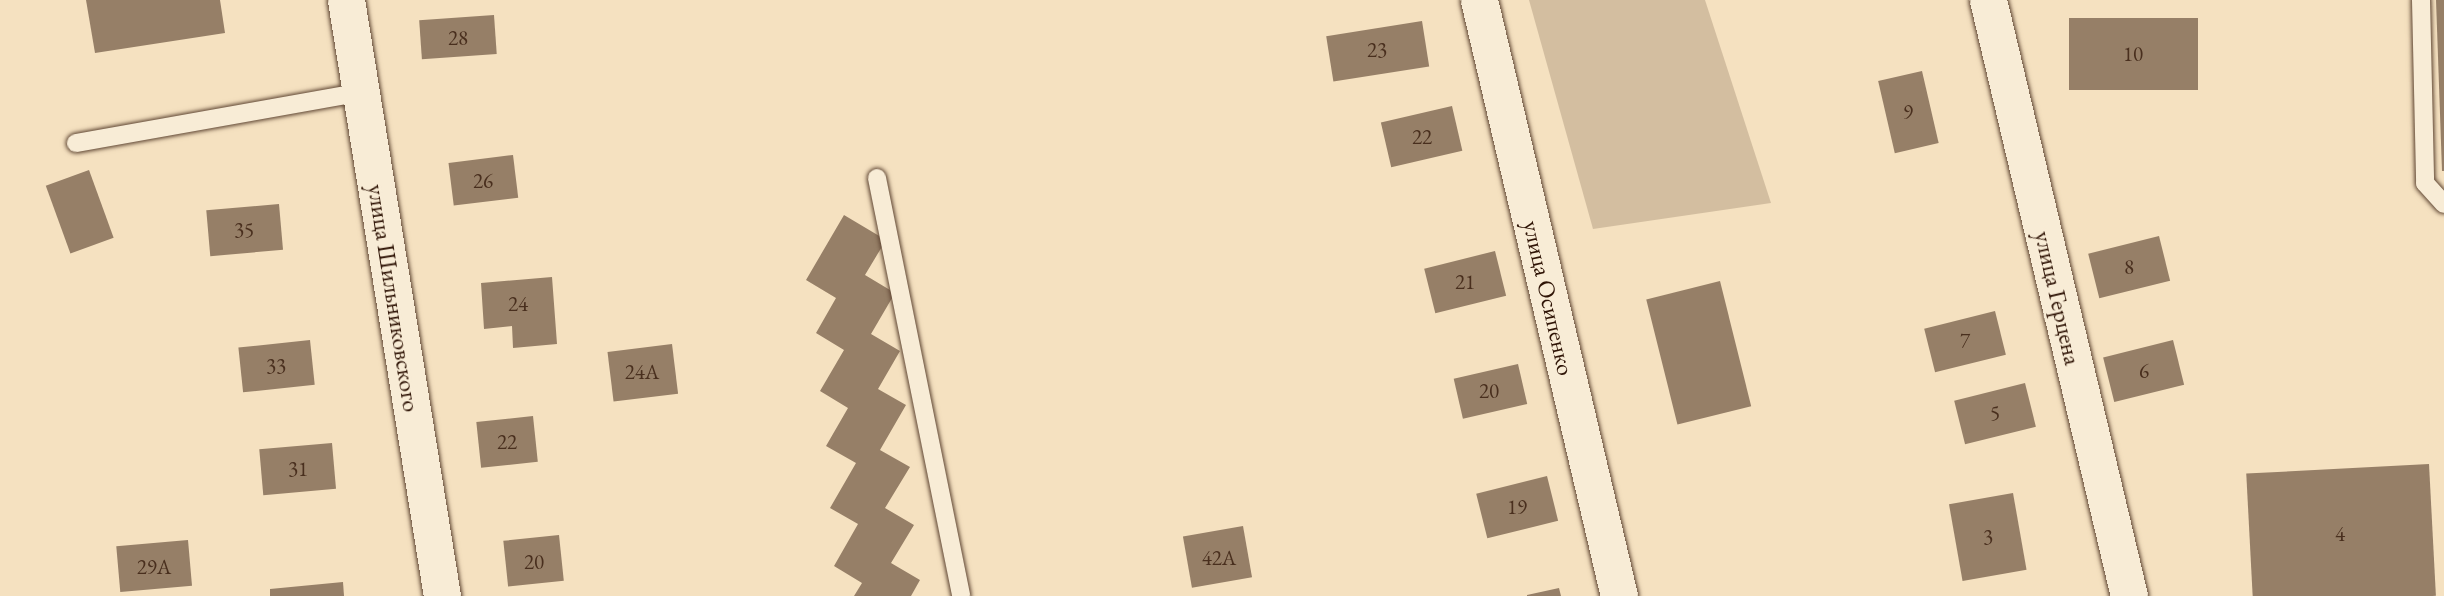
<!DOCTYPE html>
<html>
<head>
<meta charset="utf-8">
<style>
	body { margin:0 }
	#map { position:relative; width:2444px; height:596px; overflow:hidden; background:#f5e1c0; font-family:"EB Garamond",serif }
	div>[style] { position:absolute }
	.green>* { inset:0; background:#d3bea0 }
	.building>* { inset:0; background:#967f67; transform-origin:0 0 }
	.roads { filter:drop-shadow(0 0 2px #604734) drop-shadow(0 0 2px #604734) }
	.service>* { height:18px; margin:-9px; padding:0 9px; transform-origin:9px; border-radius:9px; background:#f8ecd6 }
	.minor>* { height:37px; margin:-18.5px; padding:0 18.5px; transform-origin:18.5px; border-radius:18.5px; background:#f8ecd6 }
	span { translate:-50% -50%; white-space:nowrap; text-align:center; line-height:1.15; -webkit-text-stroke:5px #f8ecd6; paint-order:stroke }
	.number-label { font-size:21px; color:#492f1e }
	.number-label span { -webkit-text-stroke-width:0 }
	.street-label { font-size:24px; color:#2f1406 }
</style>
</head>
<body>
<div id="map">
	<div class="green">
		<div style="clip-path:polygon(1529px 0,1705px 0,1771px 203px,1593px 229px)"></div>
	</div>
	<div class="building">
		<div style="clip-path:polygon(86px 0,220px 0,225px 33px,95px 53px)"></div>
		<div style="clip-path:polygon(2436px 0,2444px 0,2444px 171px,2442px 171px)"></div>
		<div style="left:494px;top:15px;width:39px;height:75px;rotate:86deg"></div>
		<div style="left:2069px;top:18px;width:129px;height:72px"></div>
		<div style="left:1422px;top:21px;width:46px;height:97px;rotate:81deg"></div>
		<div style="left:1922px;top:71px;width:74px;height:45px;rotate:77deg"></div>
		<div style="left:1452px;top:106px;width:46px;height:73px;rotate:77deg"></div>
		<div style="left:513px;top:155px;width:43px;height:65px;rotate:83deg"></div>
		<div style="left:89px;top:170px;width:72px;height:46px;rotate:70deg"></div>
		<div style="left:279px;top:204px;width:46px;height:73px;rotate:85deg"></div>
		<div style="clip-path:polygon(844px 215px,886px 240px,865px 275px,895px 293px,871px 334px,900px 351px,878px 389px,906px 405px,880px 450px,910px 467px,885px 508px,914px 525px,891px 563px,920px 580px,911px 596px,854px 596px,862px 583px,834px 566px,858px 524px,830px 508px,856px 463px,826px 446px,848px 408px,820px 391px,844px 350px,816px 333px,836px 298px,806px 280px)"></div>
		<div style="left:2159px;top:236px;width:46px;height:73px;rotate:76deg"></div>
		<div style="left:1495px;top:251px;width:46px;height:73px;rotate:76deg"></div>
		<div style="clip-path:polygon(552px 277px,557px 344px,513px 348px,512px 326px,484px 329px,481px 283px)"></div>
		<div style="left:1720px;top:281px;width:129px;height:76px;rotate:76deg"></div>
		<div style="left:1995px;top:311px;width:45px;height:73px;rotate:76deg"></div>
		<div style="left:310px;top:340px;width:45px;height:72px;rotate:84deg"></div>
		<div style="left:2173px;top:340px;width:46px;height:72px;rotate:76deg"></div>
		<div style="left:672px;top:344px;width:50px;height:65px;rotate:83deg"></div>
		<div style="left:1518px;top:364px;width:41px;height:66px;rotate:77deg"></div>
		<div style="left:2025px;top:383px;width:45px;height:73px;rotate:76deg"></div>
		<div style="left:533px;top:416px;width:46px;height:57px;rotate:84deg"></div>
		<div style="left:332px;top:443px;width:46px;height:73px;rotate:85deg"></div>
		<div style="left:2429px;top:464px;width:132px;height:183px;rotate:87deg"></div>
		<div style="left:1547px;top:476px;width:46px;height:73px;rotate:76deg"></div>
		<div style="left:2013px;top:493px;width:78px;height:65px;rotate:80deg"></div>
		<div style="left:1243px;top:526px;width:52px;height:61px;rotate:80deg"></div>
		<div style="left:559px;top:535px;width:46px;height:56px;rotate:84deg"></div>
		<div style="left:188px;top:540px;width:46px;height:72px;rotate:85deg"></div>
		<div style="clip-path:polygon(343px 582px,344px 596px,270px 596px,270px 589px)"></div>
		<div style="clip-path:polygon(1559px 588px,1561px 596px,1527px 596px,1527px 595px)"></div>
	</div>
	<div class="roads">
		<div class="service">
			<div style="left:2421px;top:0;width:183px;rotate:88.7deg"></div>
			<div style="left:2425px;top:183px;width:28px;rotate:48deg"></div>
			<div style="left:76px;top:143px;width:290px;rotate:-10.1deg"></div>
			<div style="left:877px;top:178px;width:426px;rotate:78.6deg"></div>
		</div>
		<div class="minor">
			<div style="left:346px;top:0;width:604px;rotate:80.85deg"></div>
			<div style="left:1479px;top:0;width:612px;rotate:76.78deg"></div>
			<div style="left:1988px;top:0;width:612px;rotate:76.69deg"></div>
		</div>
	</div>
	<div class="number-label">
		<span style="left:458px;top:38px">28</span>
		<span style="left:1377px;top:50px">23</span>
		<span style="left:2133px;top:54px">10</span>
		<span style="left:1908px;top:112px">9</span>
		<span style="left:1422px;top:137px">22</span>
		<span style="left:483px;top:181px">26</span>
		<span style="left:244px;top:230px">35</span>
		<span style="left:2129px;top:267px">8</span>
		<span style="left:1465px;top:282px">21</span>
		<span style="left:518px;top:304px">24</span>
		<span style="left:1965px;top:341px">7</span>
		<span style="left:276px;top:366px">33</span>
		<span style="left:2144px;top:371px">6</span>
		<span style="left:642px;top:372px">24А</span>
		<span style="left:1489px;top:391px">20</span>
		<span style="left:1995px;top:413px">5</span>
		<span style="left:507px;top:442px">22</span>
		<span style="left:298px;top:469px">31</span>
		<span style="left:1517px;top:507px">19</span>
		<span style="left:2340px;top:534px">4</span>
		<span style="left:1988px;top:537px">3</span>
		<span style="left:1219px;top:558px">42А</span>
		<span style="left:534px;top:562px">20</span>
		<span style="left:154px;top:567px">29А</span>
	</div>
	<div class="street-label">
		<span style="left:394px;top:298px;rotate:81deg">улица Шильниковского</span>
		<span style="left:1549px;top:298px;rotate:77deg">улица Осипенко</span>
		<span style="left:2058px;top:298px;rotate:77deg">улица Герцена</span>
	</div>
</div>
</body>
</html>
